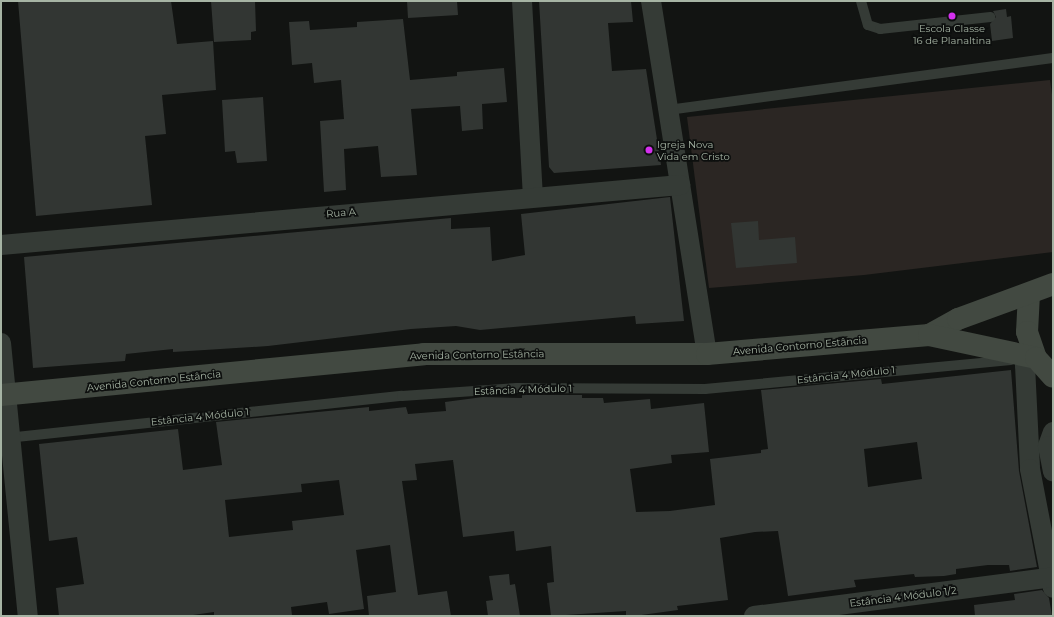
<!DOCTYPE html>
<html>
<head>
<meta charset="utf-8">
<style>
	body { margin:0 }
	#map { position:relative; width:1054px; height:617px; overflow:hidden; background:#121412; font-family:Montserrat,sans-serif }
	div>[style] { position:absolute }
	.green>* { inset:0; background:#2b2623 }
	.building>* { inset:0; background:#323633 }
	.lane>* { height:10px; margin:-5px; padding:0 5px; transform-origin:5px; border-radius:5px; background:#353b36 }
	.street>* { height:20px; margin:-10px; padding:0 10px; transform-origin:10px; border-radius:10px; background:#353b36 }
	.secondary>* { height:22px; margin:-11px; padding:0 11px; transform-origin:11px; border-radius:11px; background:#424941 }
	.dots>* { width:11px; height:11px; translate:-50% -50%; box-sizing:border-box; border:2px solid #0d0f0e; border-radius:50% }
	span { translate:-50% -50%; white-space:nowrap; text-align:center; line-height:1.15; -webkit-text-stroke:3.5px #0d0f0e; paint-order:stroke }
	.poi-label { font-size:10px; color:#a6b4a4 }
	.left { translate:0 -50%; text-align:left }
	.street-label { font-size:10px; color:#a6b4a4 }
	.frame { position:absolute; inset:0; border:2px solid #a6b4a4; pointer-events:none }
</style>
</head>
<body>
<div id="map">
	<div class="green">
		<div style="clip-path:polygon(1050px 80px,1053px 102px,1053px 252px,864px 275px,709px 288px,687px 117px)"></div>
	</div>
	<div class="building">
		<div style="clip-path:polygon(18px 1px,171px 1px,177px 44px,213px 41px,216px 90px,162px 95px,166px 134px,145px 136px,152px 205px,36px 216px)"></div>
		<div style="clip-path:polygon(211px 1px,255px 1px,256px 31px,251px 32px,251px 40px,214px 42px)"></div>
		<div style="clip-path:polygon(407px 1px,457px 1px,458px 15px,408px 18px)"></div>
		<div style="clip-path:polygon(539px 1px,631px 1px,633px 22px,608px 23px,612px 71px,646px 69px,661px 165px,554px 173px,549px 167px)"></div>
		<div style="clip-path:polygon(1006px 9px,1007px 17px,1011px 16px,1013px 38px,992px 41px,990px 24px,996px 17px,993px 11px)"></div>
		<div style="clip-path:polygon(403px 19px,410px 80px,457px 76px,457px 72px,504px 68px,507px 102px,482px 104px,483px 129px,462px 131px,460px 106px,411px 109px,417px 175px,381px 177px,378px 146px,344px 149px,346px 190px,324px 192px,320px 121px,344px 119px,341px 80px,314px 83px,312px 63px,292px 65px,289px 22px,309px 21px,310px 30px,357px 27px,357px 22px)"></div>
		<div style="clip-path:polygon(263px 97px,267px 161px,237px 163px,235px 151px,225px 152px,222px 100px)"></div>
		<div style="clip-path:polygon(670px 197px,684px 321px,636px 324px,635px 316px,480px 330px,456px 326px,411px 329px,268px 346px,173px 352px,173px 349px,126px 354px,125px 361px,33px 368px,24px 257px,451px 218px,451px 229px,490px 227px,492px 261px,525px 255px,521px 214px)"></div>
		<div style="clip-path:polygon(758px 221px,759px 240px,795px 237px,797px 263px,736px 268px,731px 223px)"></div>
		<div style="clip-path:polygon(evenodd,1011px 370px,1019px 471px,1037px 567px,1010px 571px,1009px 565px,988px 565px,956px 569px,956px 574px,944px 576px,915px 577px,914px 574px,854px 580px,856px 587px,788px 596px,778px 531px,755px 532px,720px 538px,728px 600px,677px 606px,678px 610px,634px 616px,626px 616px,626px 611px,551px 616px,547px 583px,554px 582px,551px 546px,516px 551px,514px 531px,463px 537px,453px 460px,415px 464px,417px 480px,402px 481px,418px 595px,447px 591px,451px 616px,369px 616px,367px 596px,396px 592px,390px 545px,356px 550px,364px 609px,329px 614px,327px 602px,291px 607px,292px 615px,282px 616px,214px 616px,214px 612px,186px 616px,59px 616px,56px 588px,84px 584px,77px 537px,49px 541px,39px 444px,178px 429px,183px 470px,222px 465px,216px 422px,369px 407px,369px 411px,406px 407px,408px 414px,446px 411px,445px 402px,483px 397px,522px 398px,522px 395px,582px 395px,582px 398px,603px 398px,604px 403px,650px 399px,651px 409px,704px 403px,709px 452px,671px 455px,672px 463px,630px 469px,636px 512px,670px 511px,715px 505px,710px 459px,761px 453px,761px 450px,768px 449px,761px 390px,881px 379px,882px 384px,1011px 370px,917px 442px,922px 479px,868px 487px,864px 449px,917px 442px,1011px 370px,339px 480px,344px 515px,292px 521px,293px 530px,229px 537px,225px 500px,302px 492px,301px 484px,339px 480px)"></div>
		<div style="clip-path:polygon(509px 574px,510px 585px,515px 584px,520px 616px,488px 616px,486px 601px,493px 600px,489px 576px)"></div>
		<div style="clip-path:polygon(1042px 590px,1049px 598px,1052px 616px,975px 616px,974px 605px,1015px 600px,1014px 594px)"></div>
	</div>
	<div class="lane">
		<div style="left:861px;top:1px;width:25px;rotate:74deg"></div>
		<div style="left:868px;top:25px;width:13px;rotate:18deg"></div>
		<div style="left:880px;top:29px;width:111px;rotate:-6.2deg"></div>
		<div style="left:668px;top:110px;width:388px;rotate:-7.7deg"></div>
		<div style="left:7px;top:438px;width:397px;rotate:-6.1deg"></div>
		<div style="left:402px;top:396px;width:115px;rotate:-4deg"></div>
		<div style="left:517px;top:388px;width:188px;rotate:0.3deg"></div>
		<div style="left:705px;top:389px;width:307px;rotate:-5.4deg"></div>
	</div>
	<div class="street">
		<div style="left:522px;top:1px;width:195px;rotate:86.8deg"></div>
		<div style="left:651px;top:1px;width:357px;rotate:81deg"></div>
		<div style="left:1px;top:245px;width:682px;rotate:-5.05deg"></div>
		<div style="left:1px;top:343px;width:274px;rotate:84.4deg"></div>
		<div style="left:1036px;top:358px;width:13px;rotate:148deg"></div>
		<div style="left:1025px;top:365px;width:104px;rotate:87.2deg"></div>
		<div style="left:1030px;top:469px;width:121px;rotate:79.1deg"></div>
		<div style="left:1053px;top:432px;width:15px;rotate:110deg"></div>
		<div style="left:1048px;top:446px;width:26px;rotate:79deg"></div>
		<div style="left:754px;top:616px;width:302px;rotate:-7.4deg"></div>
	</div>
	<div class="secondary">
		<div style="left:1029px;top:294px;width:38px;rotate:93deg"></div>
		<div style="left:1027px;top:332px;width:28px;rotate:71deg"></div>
		<div style="left:929px;top:335px;width:33px;rotate:-29deg"></div>
		<div style="left:958px;top:319px;width:101px;rotate:-20.2deg"></div>
		<div style="left:1px;top:395px;width:425px;rotate:-5.5deg"></div>
		<div style="left:424px;top:354px;width:283px"></div>
		<div style="left:707px;top:354px;width:223px;rotate:-4.9deg"></div>
		<div style="left:929px;top:335px;width:109px;rotate:12.1deg"></div>
		<div style="left:1036px;top:358px;width:25px;rotate:48deg"></div>
	</div>
	<div class="dots">
		<div style="left:952px;top:16px;background:#d430ee"></div>
		<div style="left:649px;top:150px;background:#d430ee"></div>
	</div>
	<div class="poi-label">
		<span style="left:952px;top:34px">Escola Classe<br>16 de Planaltina</span>
		<span class="left" style="left:657px;top:150px">Igreja Nova<br>Vida em Cristo</span>
	</div>
	<div class="street-label">
		<span style="left:341px;top:213px;rotate:-5deg">Rua A</span>
		<span style="left:800px;top:346px;rotate:-5deg">Avenida Contorno Estância</span>
		<span style="left:477px;top:355px;rotate:-1deg">Avenida Contorno Estância</span>
		<span style="left:846px;top:375px;rotate:-6deg">Estância 4 Módulo 1</span>
		<span style="left:154px;top:381px;rotate:-6deg">Avenida Contorno Estância</span>
		<span style="left:523px;top:390px;rotate:-2deg">Estância 4 Módulo 1</span>
		<span style="left:200px;top:417px;rotate:-6deg">Estância 4 Módulo 1</span>
		<span style="left:903px;top:597px;rotate:-7deg">Estância 4 Módulo 1/2</span>
	</div>
	<div class="frame"></div>
</div>
</body>
</html>
